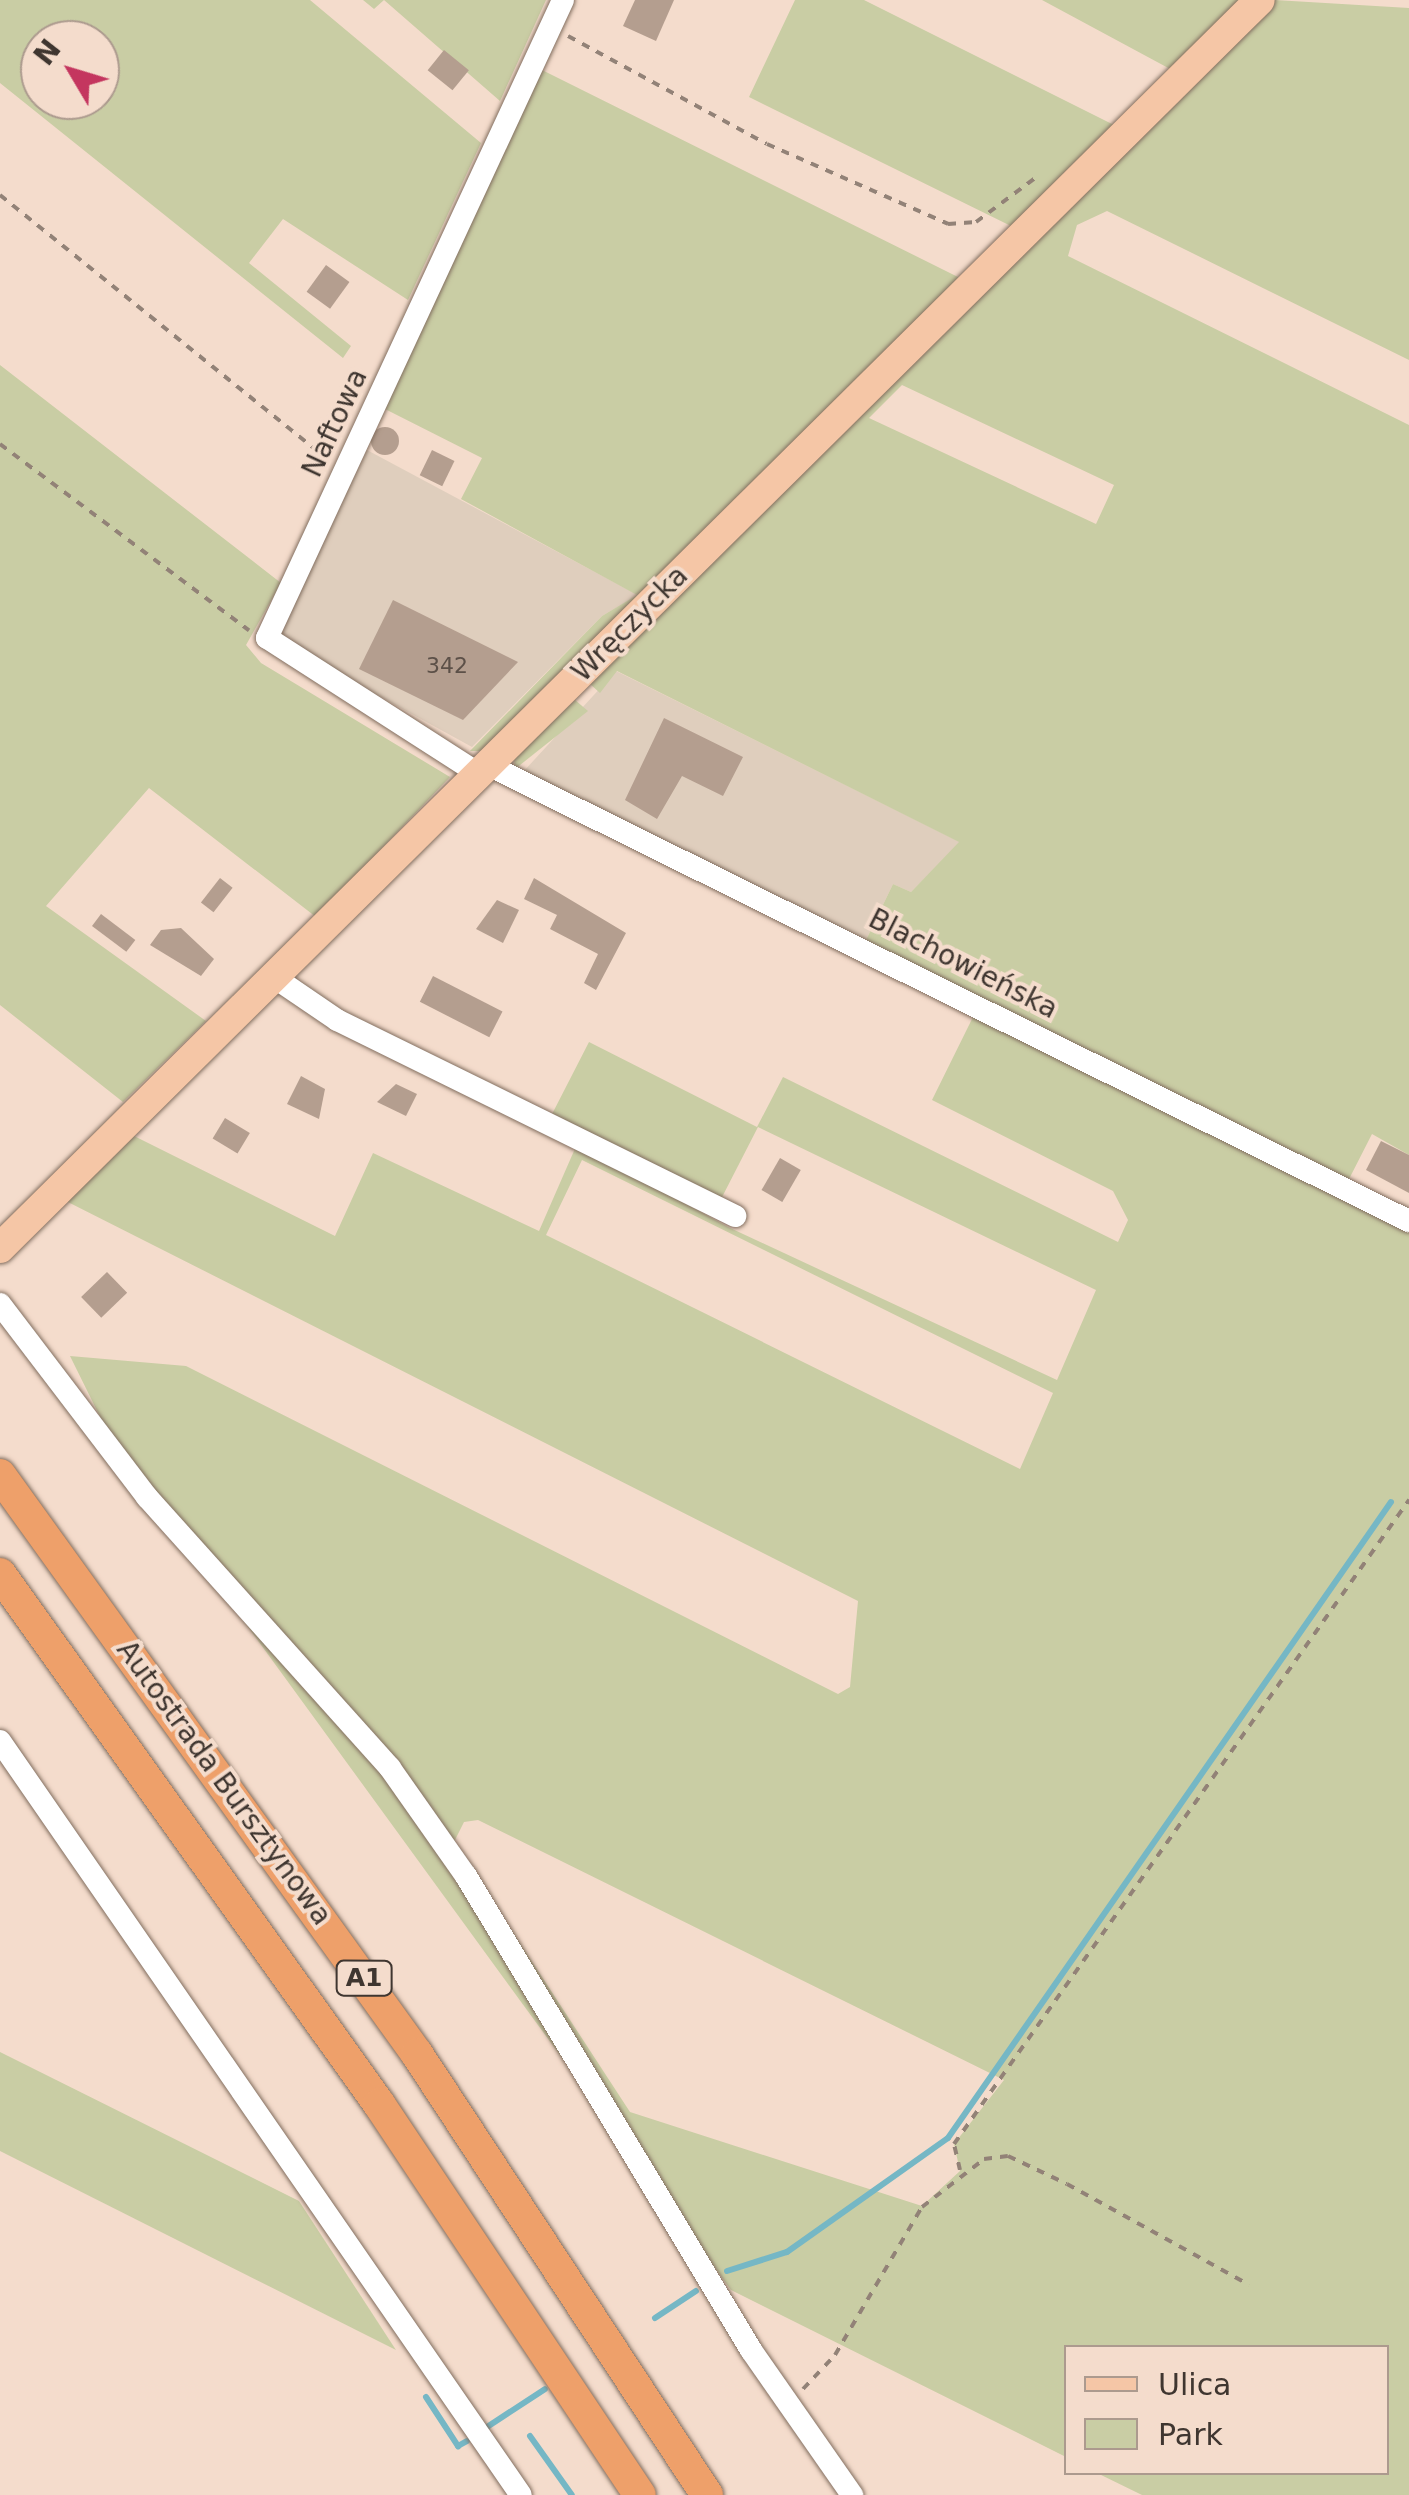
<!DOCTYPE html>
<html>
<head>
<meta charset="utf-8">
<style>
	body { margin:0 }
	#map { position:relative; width:1409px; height:2495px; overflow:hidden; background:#f4dccc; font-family:"DejaVu Sans",sans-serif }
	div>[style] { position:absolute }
	.industrial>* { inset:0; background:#dfcebd }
	.green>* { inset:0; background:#c9cda4 }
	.stream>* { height:6px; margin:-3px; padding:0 3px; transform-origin:3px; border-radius:3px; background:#75b7c5 }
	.building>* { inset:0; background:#b49e8f; transform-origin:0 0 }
	.round { border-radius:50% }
	.path>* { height:4px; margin-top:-2px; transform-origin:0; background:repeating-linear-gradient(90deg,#928277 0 8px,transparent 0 16px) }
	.roads { filter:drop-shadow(0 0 2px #826e5f) drop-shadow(0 0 2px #826e5f) }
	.minor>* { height:22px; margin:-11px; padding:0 11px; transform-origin:11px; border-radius:11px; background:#fff }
	.major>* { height:30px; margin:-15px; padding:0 15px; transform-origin:15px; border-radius:15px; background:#f5c6a6 }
	.highway>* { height:32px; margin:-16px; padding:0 16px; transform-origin:16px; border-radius:16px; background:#eea06a }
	span { translate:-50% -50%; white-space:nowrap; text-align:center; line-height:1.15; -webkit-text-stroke:8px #f4dccc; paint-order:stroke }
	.number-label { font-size:22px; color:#5c5048 }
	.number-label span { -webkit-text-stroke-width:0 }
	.shield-label span { padding:2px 8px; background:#f4dccc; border:2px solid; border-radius:8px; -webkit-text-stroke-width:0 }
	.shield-label { font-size:25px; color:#3f3630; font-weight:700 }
	.street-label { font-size:28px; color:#3f3630 }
	.legend { position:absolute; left:1064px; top:2345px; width:325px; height:130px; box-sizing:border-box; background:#f4dccc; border:2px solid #ac9a8e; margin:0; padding:12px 18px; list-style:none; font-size:30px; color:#3f3630 }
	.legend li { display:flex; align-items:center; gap:20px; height:50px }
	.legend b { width:50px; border:2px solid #ac9a8e }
	.north { position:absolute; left:20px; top:20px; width:100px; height:100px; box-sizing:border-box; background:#f4dccc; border:2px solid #ac9a8e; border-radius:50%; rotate:308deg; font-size:28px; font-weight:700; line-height:40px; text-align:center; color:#3f3630 }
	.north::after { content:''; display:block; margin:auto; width:35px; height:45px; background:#c4365f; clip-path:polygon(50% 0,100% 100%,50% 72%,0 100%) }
</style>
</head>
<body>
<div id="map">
	<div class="industrial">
		<div style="clip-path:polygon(367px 450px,638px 595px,602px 616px,472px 747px,277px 640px)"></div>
		<div style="clip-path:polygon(616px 671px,960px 842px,911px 892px,893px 884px,866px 940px,523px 772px)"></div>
	</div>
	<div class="green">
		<div style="clip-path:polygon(evenodd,0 0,310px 0,481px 143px,408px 300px,283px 219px,249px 263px,351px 346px,343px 358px,0 83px,0 0,40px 40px,100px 40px,100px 100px,40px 100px,40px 40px)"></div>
		<div style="clip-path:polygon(363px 0,546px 0,500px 101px,384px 0,374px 9px)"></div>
		<div style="clip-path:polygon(795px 0,864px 0,1116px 126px,1172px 70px,1042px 0,1247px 0,484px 751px,470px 751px,602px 616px,637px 595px,461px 499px,482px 458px,383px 408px,540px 69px,962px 279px,1013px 227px,749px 97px)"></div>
		<div style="clip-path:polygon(evenodd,1275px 0,1409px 8px,1409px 360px,1107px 211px,1077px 225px,1068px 256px,1409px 425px,1409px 1155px,1372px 1134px,1347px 1183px,866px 940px,893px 884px,911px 892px,959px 842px,617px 671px,600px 693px,590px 684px,1275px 0,902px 385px,1114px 485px,1096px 524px,869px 418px,902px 385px)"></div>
		<div style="clip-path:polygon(0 365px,281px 583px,246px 645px,261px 663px,450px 777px,316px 917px,149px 788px,46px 906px,206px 1021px,123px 1102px,0 1005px)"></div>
		<div style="clip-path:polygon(575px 700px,588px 711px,515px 769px,514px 759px)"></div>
		<div style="clip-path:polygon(evenodd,973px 1017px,1409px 1231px,1409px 2495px,1142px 2495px,1097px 2473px,1386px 2472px,1386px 2348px,1066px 2348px,1066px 2457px,731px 2290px,111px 1439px,70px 1356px,186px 1366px,838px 1694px,850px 1687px,858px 1601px,54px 1195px,120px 1129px,335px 1236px,373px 1153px,539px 1231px,577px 1144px,728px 1227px,1057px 1380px,1096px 1290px,758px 1127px,719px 1203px,549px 1120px,589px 1042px,757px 1127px,783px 1077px,1118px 1242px,1128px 1220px,1113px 1191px,932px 1100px,973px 1017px,582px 1160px,1053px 1393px,1020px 1469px,546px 1235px,582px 1160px,973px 1017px,478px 1820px,1004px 2080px,954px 2144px,960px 2171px,922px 2206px,630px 2112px,454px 1842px,464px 1822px,478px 1820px)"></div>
		<div style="clip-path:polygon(0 2052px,299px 2201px,396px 2350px,0 2151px)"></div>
	</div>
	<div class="stream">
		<div style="left:727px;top:2271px;width:63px;rotate:-17.6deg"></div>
		<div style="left:787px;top:2252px;width:197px;rotate:-35.3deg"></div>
		<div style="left:948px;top:2138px;width:775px;rotate:-55.14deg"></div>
		<div style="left:655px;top:2318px;width:49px;rotate:-33.4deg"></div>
		<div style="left:426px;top:2397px;width:59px;rotate:56.9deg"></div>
		<div style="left:458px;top:2446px;width:10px;rotate:-29deg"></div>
		<div style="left:487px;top:2427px;width:69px;rotate:-33.2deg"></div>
		<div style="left:530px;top:2436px;width:72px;rotate:54.6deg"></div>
	</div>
	<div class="building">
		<div style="clip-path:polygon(635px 0,674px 0,656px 41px,623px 26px)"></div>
		<div style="left:444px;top:50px;width:32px;height:26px;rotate:39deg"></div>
		<div style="left:326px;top:265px;width:29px;height:33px;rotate:36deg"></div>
		<div class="round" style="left:371px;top:427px;width:28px;height:28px"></div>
		<div style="left:432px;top:450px;width:25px;height:28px;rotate:26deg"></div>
		<div style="clip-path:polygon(393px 600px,518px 662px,463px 720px,359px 669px)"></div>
		<div style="clip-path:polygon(664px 718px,743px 757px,723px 796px,682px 776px,657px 819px,625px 800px)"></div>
		<div style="left:220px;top:878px;width:16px;height:31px;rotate:38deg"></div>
		<div style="clip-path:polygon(534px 878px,626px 933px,596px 990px,584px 983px,598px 954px,550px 929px,557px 915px,524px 899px)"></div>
		<div style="clip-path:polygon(497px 900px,519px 910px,503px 943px,476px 929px)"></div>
		<div style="left:101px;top:914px;width:43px;height:15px;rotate:37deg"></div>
		<div style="clip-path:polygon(181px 928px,214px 959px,201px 976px,150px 945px,161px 930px)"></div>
		<div style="left:433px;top:976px;width:78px;height:29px;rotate:27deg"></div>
		<div style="clip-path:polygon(301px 1076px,325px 1089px,319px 1119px,287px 1104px)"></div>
		<div style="clip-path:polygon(396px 1084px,417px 1094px,406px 1116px,377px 1102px)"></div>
		<div style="left:225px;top:1118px;width:29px;height:24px;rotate:31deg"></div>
		<div style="clip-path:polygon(1381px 1141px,1409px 1155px,1409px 1193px,1366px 1170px)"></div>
		<div style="left:780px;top:1158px;width:24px;height:37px;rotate:30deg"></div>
		<div style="left:107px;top:1272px;width:29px;height:36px;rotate:46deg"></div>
	</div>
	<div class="path">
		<div style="left:568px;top:36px;width:226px;rotate:28.5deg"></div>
		<div style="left:767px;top:144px;width:198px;rotate:23.8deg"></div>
		<div style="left:948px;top:224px;width:28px;rotate:-4deg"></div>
		<div style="left:976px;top:222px;width:79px;rotate:-36.7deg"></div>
		<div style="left:0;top:195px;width:422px;rotate:38.9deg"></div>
		<div style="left:0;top:444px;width:311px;rotate:36.8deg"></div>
		<div style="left:960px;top:2170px;width:27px;rotate:-103deg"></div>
		<div style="left:954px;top:2144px;width:789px;rotate:-54.76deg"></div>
		<div style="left:803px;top:2389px;width:47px;rotate:-46.7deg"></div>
		<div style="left:835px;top:2355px;width:172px;rotate:-59.6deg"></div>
		<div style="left:922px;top:2207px;width:78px;rotate:-37.7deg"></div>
		<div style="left:984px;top:2159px;width:24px;rotate:-7deg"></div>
		<div style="left:1008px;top:2156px;width:65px;rotate:25.4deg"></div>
		<div style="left:1067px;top:2184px;width:208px;rotate:29deg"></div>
	</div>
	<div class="roads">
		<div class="minor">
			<div style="left:488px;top:765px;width:1028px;rotate:26.34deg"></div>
			<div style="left:479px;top:774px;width:252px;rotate:-147.3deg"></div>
			<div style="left:267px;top:638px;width:703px;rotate:-65.11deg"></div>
			<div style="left:274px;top:977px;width:76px;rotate:34.3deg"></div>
			<div style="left:337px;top:1020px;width:444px;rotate:26.2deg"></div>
			<div style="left:0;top:1304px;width:243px;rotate:52.7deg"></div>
			<div style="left:147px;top:1497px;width:364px;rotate:48.1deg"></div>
			<div style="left:390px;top:1768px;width:132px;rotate:54.9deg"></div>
			<div style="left:466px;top:1876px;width:553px;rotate:58.98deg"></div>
			<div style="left:751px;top:2350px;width:177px;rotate:55.1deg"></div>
			<div style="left:0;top:1741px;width:916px;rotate:55.36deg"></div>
		</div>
		<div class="major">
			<div style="left:0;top:1248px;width:1773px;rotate:-44.73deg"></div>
		</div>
		<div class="highway">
			<div style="left:0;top:1475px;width:714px;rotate:54.24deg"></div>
			<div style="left:417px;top:2054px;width:528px;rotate:56.67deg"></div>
			<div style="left:0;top:1574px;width:652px;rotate:54.43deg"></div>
			<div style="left:379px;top:2104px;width:470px;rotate:56.3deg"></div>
		</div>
	</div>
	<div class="number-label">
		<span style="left:447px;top:666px">342</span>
	</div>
	<div class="shield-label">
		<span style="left:364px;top:1978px">A1</span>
	</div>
	<div class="street-label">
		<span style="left:335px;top:423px;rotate:-65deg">Naftowa</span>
		<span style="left:630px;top:624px;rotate:-45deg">Wręczycka</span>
		<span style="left:963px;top:964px;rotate:27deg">Blachowieńska</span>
		<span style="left:224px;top:1783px;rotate:54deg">Autostrada Bursztynowa</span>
	</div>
	<ul class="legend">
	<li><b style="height:12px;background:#f5c6a6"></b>Ulica</li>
	<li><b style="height:28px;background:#c9cda4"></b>Park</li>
	</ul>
	<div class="north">N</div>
</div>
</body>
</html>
